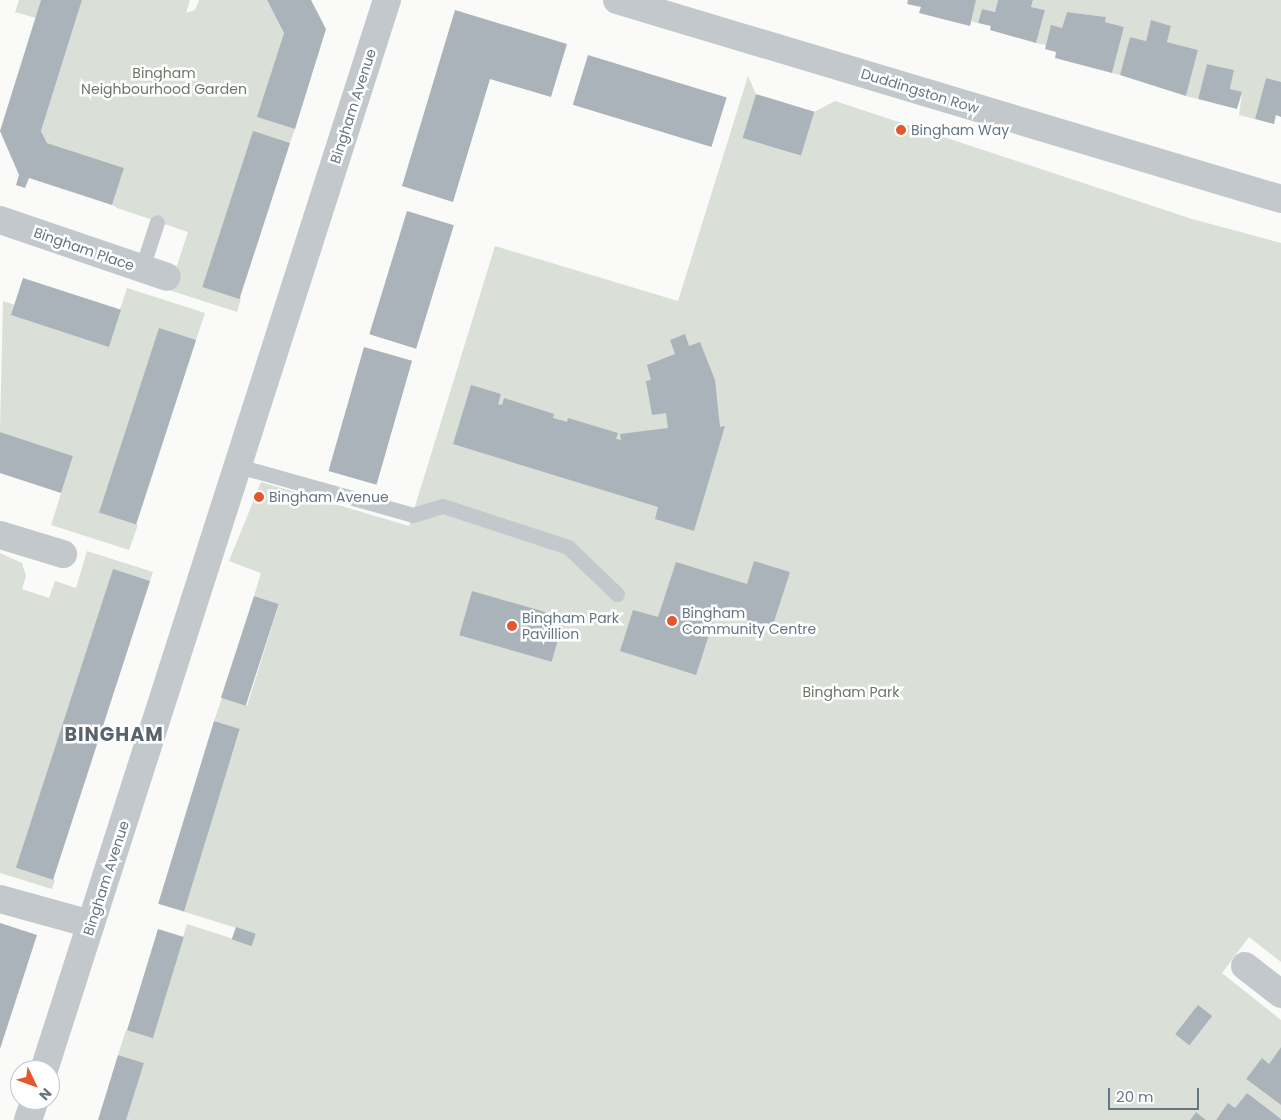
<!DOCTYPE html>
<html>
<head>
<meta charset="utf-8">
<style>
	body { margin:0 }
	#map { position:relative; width:1281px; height:1120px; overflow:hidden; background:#fafaf8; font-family:Poppins,sans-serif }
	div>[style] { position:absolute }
	.green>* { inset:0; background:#dadfd7 }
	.building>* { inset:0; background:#aab3b9; transform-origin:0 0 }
	.lane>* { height:15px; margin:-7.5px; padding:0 7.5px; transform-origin:7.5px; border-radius:7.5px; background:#c3c8cc }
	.street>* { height:28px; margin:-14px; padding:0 14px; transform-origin:14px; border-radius:14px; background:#c3c8cc }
	.dots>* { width:14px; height:14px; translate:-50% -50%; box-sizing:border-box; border:2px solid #fff; border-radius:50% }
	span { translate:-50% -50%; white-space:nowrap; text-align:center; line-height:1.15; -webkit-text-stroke:5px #fff; paint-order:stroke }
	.park-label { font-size:14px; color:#687a64 }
	.street-label { font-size:14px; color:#657683 }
	.poi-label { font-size:14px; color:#657683 }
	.left { translate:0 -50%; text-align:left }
	.district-label { font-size:19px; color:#57646e; font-weight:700; letter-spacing:1px }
	.north { position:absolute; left:10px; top:1060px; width:50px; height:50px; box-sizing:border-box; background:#fff; border:1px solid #c1c8cd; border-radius:50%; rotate:132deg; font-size:14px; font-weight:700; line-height:20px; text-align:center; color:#657683 }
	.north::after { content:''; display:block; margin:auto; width:18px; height:22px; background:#e4572e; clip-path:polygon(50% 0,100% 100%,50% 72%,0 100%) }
	.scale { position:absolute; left:1108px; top:1088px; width:91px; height:22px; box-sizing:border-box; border:2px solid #657683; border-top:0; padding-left:6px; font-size:15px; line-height:18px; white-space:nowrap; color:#657683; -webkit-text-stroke:4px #fff; paint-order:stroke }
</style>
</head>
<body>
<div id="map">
	<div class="green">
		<div style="clip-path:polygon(19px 0,41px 0,36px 18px,15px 12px)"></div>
		<div style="clip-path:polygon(82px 0,190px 0,186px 13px,195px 10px,199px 0,267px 0,284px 33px,258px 117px,295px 129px,290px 143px,254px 132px,204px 287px,241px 298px,237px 312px,169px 290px,188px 232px,117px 208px,112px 205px,124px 168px,47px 143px,41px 131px)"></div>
		<div style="clip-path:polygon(976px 0,998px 0,995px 12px,982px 9px,978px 23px,971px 21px)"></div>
		<div style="clip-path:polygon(1033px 0,1281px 0,1281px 82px,1266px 78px,1255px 119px,1239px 115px,1242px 93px,1230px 89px,1234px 70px,1207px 64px,1198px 99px,1186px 96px,1198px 50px,1167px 42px,1171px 26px,1151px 21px,1146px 41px,1130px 37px,1120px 75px,1112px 73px,1124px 27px,1105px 22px,1106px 17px,1067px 12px,1062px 28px,1051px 26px,1046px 45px,1036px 43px,1045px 10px,1031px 7px)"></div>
		<div style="clip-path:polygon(748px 76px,756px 94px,743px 138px,800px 156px,814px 112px,835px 101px,1192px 219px,1281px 243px,1281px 962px,1249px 937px,1222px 973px,1281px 1020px,1281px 1047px,1269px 1064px,1262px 1059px,1246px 1079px,1281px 1105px,1281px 1119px,1247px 1093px,1235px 1108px,1228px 1104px,1216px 1120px,1206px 1120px,1196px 1112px,1190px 1120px,126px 1120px,144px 1063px,118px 1055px,126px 1030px,152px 1038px,187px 924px,252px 945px,256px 934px,182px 911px,240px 730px,214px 721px,222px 698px,247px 706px,279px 604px,254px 596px,261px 573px,229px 561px,261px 482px,409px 526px,495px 246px,678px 301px)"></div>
		<div style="clip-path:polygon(127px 288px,205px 313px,196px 340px,159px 329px,101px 513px,138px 525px,129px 550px,51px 525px,73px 456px,0 432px,3px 301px,15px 305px,11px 315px,108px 346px)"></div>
		<div style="clip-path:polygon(87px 551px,153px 572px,150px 581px,113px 570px,67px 712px,18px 868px,55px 880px,52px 889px,0 873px,0 553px,22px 563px,26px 576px,22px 589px,49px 598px,55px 581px,76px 588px)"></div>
	</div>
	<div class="building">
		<div style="clip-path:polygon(41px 0,82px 0,41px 131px,47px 143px,124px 168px,112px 205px,29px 178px,25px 188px,16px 185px,19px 175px,0 131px)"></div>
		<div style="clip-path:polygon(267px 0,311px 0,326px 29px,295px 129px,257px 117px,284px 33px)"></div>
		<div style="clip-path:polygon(908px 0,976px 0,970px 26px,919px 13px,921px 7px,907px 4px)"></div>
		<div style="clip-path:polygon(998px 0,1033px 0,1031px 7px,1045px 10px,1036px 43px,990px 30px,991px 26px,978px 23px,982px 9px,995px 12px)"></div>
		<div style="clip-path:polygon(455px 10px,567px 44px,551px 97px,490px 79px,453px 202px,402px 186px)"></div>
		<div style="clip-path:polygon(1067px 12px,1106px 17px,1105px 22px,1124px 27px,1112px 73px,1055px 58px,1056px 52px,1045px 49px,1051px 25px,1062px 28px)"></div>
		<div style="clip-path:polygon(1151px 20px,1171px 26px,1167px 42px,1198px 50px,1186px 96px,1120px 75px,1130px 37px,1146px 41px)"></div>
		<div style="left:588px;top:55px;width:145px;height:52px;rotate:17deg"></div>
		<div style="clip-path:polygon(1207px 64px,1234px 70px,1230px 89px,1242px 92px,1237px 109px,1198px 99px)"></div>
		<div style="clip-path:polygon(1266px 78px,1281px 82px,1281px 117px,1276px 115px,1274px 124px,1255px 119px)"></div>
		<div style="left:756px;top:94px;width:61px;height:46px;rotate:17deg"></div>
		<div style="left:253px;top:131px;width:39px;height:164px;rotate:18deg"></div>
		<div style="left:407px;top:211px;width:49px;height:129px;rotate:17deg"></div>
		<div style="left:23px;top:278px;width:103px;height:39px;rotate:18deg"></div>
		<div style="left:159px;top:328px;width:39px;height:194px;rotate:18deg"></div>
		<div style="clip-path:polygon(685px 334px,689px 346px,700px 342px,715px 380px,720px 427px,725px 426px,694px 531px,655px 519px,658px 507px,453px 444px,471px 385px,501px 394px,498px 404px,502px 405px,504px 398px,554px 414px,553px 418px,567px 422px,568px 418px,618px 433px,616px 439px,621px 440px,620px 434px,668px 428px,666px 413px,652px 415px,646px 381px,651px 380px,647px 365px,675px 354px,670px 340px)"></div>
		<div style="left:364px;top:347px;width:50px;height:129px;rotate:16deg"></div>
		<div style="clip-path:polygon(0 432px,73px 456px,61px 493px,0 473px)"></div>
		<div style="clip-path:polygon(754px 561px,790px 572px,772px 628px,717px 610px,696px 675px,620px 651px,633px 610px,658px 617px,676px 562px,747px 584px)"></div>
		<div style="left:113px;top:569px;width:39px;height:314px;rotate:18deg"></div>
		<div style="left:472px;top:591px;width:96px;height:46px;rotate:16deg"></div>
		<div style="left:254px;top:596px;width:26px;height:107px;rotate:18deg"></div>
		<div style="left:214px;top:721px;width:27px;height:191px;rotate:17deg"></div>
		<div style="clip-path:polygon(0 923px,37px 935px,0 1049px)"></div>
		<div style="left:236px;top:927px;width:21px;height:13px;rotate:19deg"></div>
		<div style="left:158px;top:929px;width:27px;height:106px;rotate:17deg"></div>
		<div style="left:1198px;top:1005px;width:18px;height:37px;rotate:38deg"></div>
		<div style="clip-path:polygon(1281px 1047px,1281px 1105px,1246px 1079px,1262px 1058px,1269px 1064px)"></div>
		<div style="clip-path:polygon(118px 1055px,144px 1063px,128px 1114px,126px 1120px,98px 1120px)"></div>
		<div style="clip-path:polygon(1247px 1093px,1281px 1119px,1281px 1120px,1216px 1120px,1228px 1103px,1235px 1108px)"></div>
		<div style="clip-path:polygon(1196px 1112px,1206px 1120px,1190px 1120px)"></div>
	</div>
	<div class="lane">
		<div style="left:142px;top:268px;width:48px;rotate:-71.9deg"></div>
		<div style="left:238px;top:466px;width:182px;rotate:15.6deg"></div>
		<div style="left:413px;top:515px;width:31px;rotate:-17deg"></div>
		<div style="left:443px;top:506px;width:132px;rotate:18.2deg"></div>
		<div style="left:568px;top:547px;width:68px;rotate:43.8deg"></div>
	</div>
	<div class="street">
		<div style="left:617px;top:0;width:693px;rotate:16.68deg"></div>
		<div style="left:0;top:220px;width:176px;rotate:18.8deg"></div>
		<div style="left:0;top:535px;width:66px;rotate:16.8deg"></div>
		<div style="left:0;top:899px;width:94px;rotate:15.4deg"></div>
		<div style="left:1245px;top:966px;width:46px;rotate:37.9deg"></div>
		<div style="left:44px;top:1070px;width:1124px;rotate:-72.23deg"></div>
		<div style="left:28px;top:1120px;width:21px;rotate:-71deg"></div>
	</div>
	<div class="dots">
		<div style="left:901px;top:130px;background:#e4572e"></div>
		<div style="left:259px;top:497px;background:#e4572e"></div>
		<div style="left:672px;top:621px;background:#e4572e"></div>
		<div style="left:512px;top:626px;background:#e4572e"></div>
	</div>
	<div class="park-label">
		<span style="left:164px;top:81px">Bingham<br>Neighbourhood Garden</span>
		<span style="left:851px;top:692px">Bingham Park</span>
	</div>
	<div class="street-label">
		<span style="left:920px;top:91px;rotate:17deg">Duddingston Row</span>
		<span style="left:353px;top:106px;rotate:-72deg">Bingham Avenue</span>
		<span style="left:84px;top:249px;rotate:19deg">Bingham Place</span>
		<span style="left:106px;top:878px;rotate:-72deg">Bingham Avenue</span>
	</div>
	<div class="poi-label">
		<span class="left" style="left:911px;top:130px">Bingham Way</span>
		<span class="left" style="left:269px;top:497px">Bingham Avenue</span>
		<span class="left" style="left:682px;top:621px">Bingham<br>Community Centre</span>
		<span class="left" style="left:522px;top:626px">Bingham Park<br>Pavillion</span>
	</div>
	<div class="district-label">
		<span style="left:114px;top:735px">BINGHAM</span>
	</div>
	<div class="north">N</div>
	<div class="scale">20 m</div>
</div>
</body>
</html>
